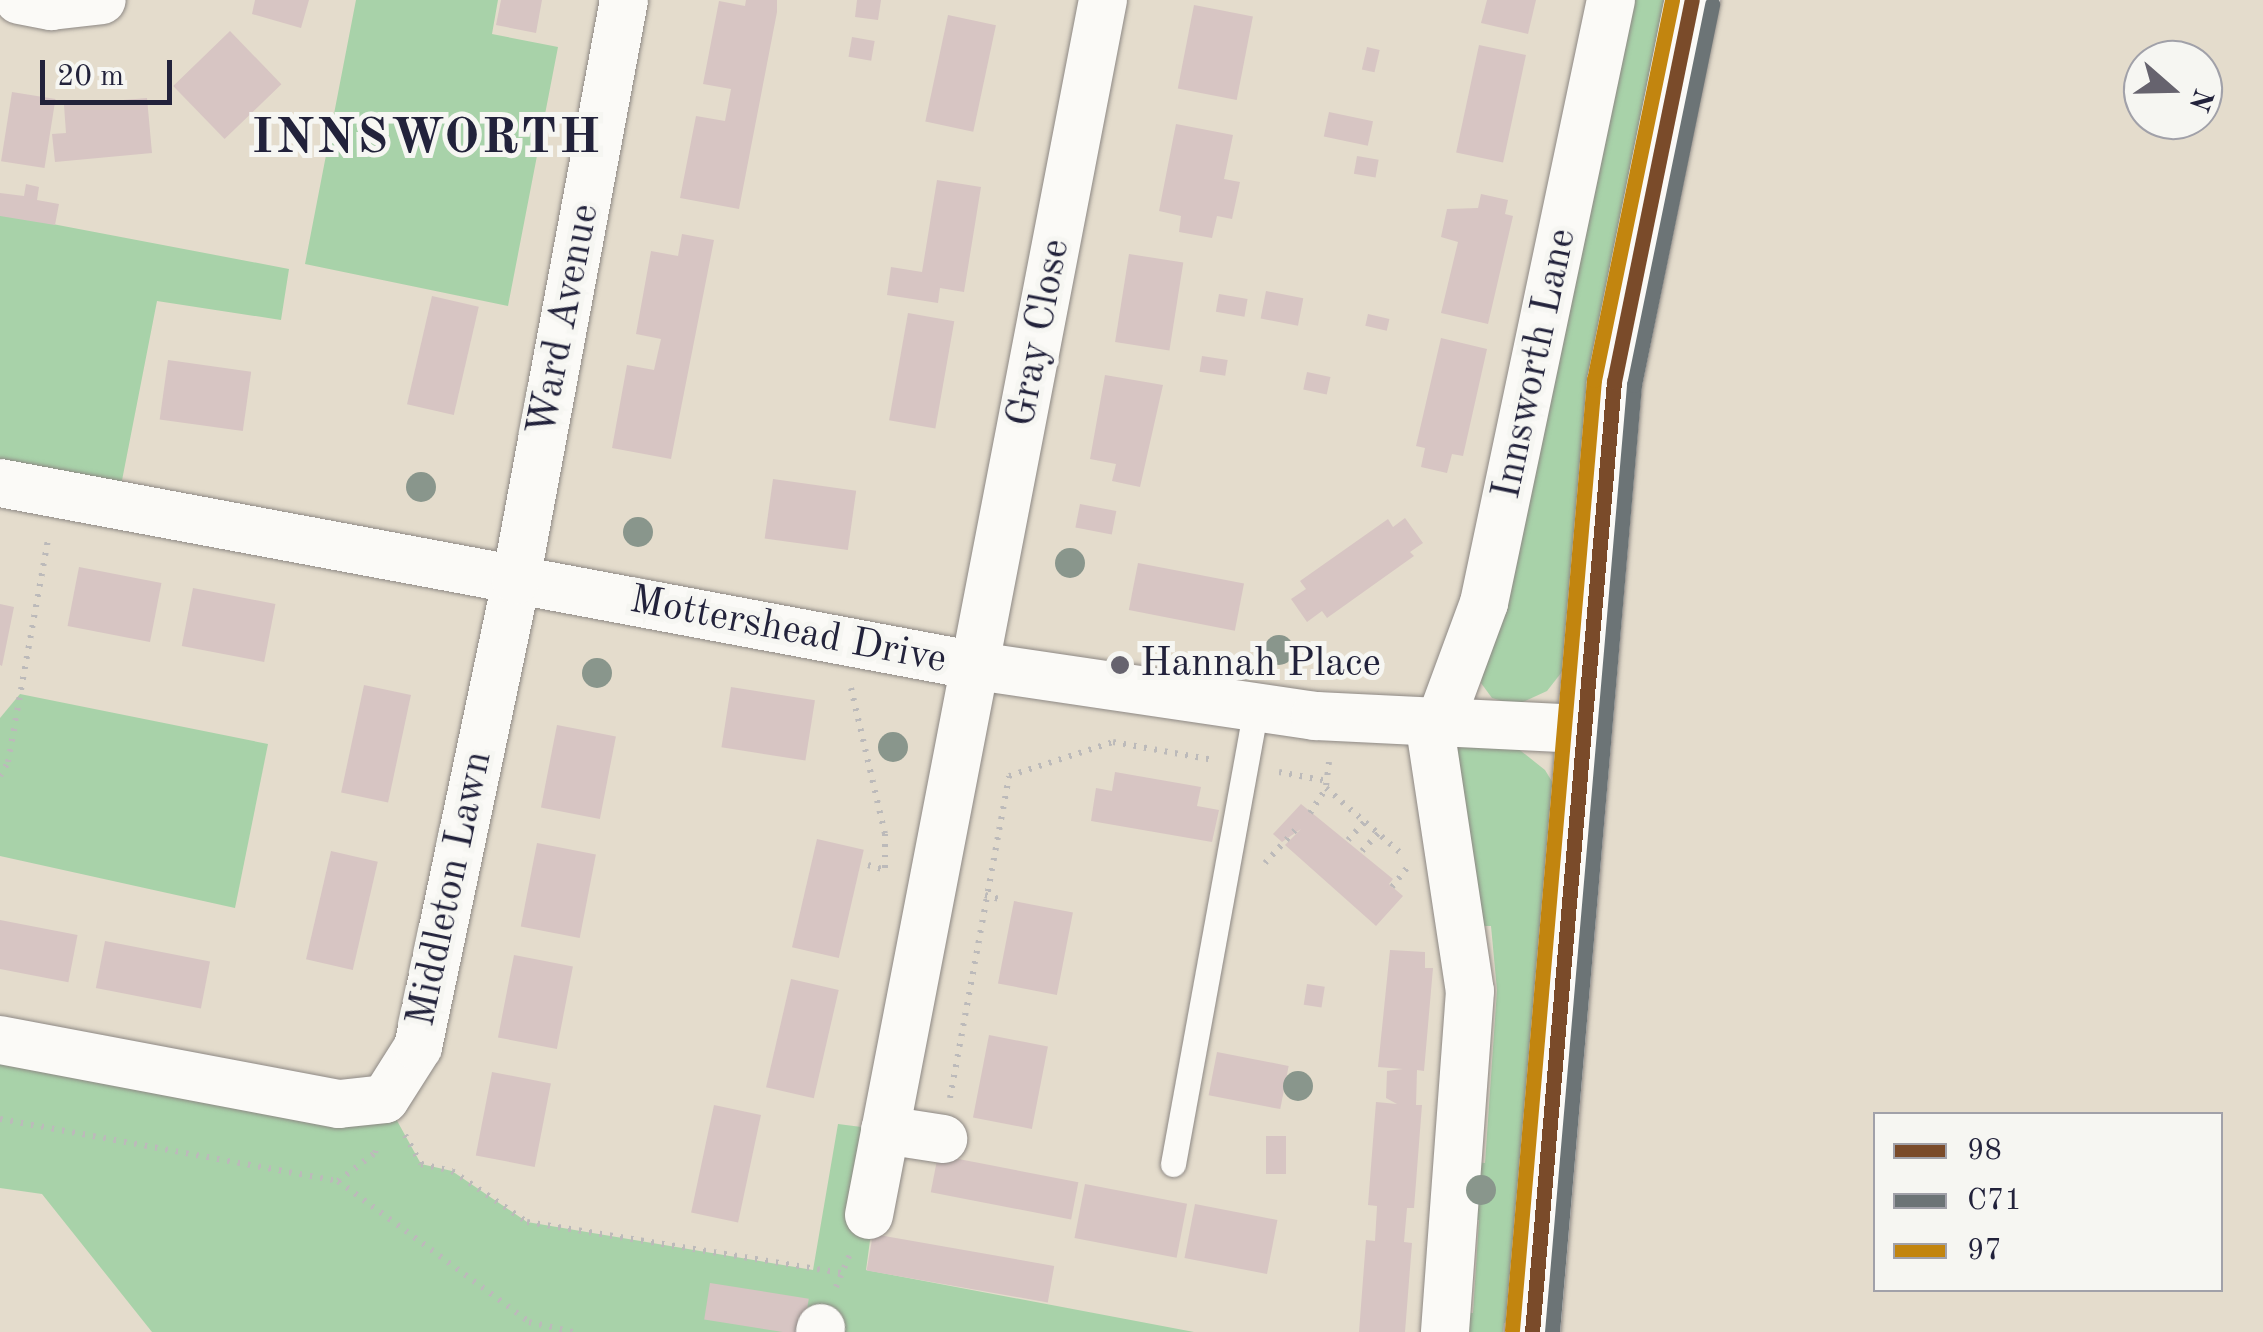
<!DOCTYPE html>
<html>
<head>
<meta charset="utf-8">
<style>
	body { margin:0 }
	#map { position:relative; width:2263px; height:1332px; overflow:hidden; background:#e4dccc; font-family:"Old Standard TT",serif }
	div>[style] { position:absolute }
	.green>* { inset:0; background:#a8d2a9 }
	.building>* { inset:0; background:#d7c5c3; transform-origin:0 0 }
	.path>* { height:6px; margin-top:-3px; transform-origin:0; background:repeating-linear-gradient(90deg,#bcbaba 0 2.5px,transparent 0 10.5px) }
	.roads { filter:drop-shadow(0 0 2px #8d8884) drop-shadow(0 0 2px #8d8884) }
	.lane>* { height:25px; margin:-12.5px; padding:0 12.5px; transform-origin:12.5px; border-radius:12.5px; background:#fbfaf7 }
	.street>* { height:48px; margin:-24px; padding:0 24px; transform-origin:24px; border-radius:24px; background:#fbfaf7 }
	.secondary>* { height:55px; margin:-27.5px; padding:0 27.5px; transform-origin:27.5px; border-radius:27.5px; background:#fbfaf7 }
	.bus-1>* { height:15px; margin:-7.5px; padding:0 7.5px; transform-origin:7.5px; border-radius:7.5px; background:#7a4b2a }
	.bus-2>* { height:15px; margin:-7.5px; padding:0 7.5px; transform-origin:7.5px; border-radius:7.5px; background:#6c7476 }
	.bus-3>* { height:15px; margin:-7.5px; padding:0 7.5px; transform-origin:7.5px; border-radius:7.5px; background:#c2850f }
	.trees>* { width:30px; height:30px; margin:-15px; border-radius:50%; background:#89968c }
	.dots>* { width:28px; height:28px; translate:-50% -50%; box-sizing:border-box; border:5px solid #f6f6f2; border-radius:50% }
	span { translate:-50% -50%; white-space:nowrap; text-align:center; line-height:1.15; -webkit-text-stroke:10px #f6f6f2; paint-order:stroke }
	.street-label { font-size:40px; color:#22223b }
	.poi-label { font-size:40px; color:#22223b }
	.left { translate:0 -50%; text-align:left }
	.district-label { font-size:50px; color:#22223b; font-weight:700; letter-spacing:2.5px }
	.legend { position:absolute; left:1873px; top:1112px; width:350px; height:180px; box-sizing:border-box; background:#f6f6f2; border:2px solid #a1a1a9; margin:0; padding:12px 18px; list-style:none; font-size:30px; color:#22223b }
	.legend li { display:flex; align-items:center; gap:20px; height:50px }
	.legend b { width:50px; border:2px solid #a1a1a9 }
	.north { position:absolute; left:2123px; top:40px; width:100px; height:100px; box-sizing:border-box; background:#f6f6f2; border:2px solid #a1a1a9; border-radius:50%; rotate:110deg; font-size:28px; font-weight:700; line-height:40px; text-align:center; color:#22223b }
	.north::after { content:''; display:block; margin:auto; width:35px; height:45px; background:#66636e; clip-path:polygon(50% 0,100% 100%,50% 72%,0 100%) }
	.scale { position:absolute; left:40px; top:60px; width:132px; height:45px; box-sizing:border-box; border:5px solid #22223b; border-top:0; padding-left:12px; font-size:30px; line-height:35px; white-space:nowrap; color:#22223b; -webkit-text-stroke:8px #f6f6f2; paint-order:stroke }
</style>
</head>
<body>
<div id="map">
	<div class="green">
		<div style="clip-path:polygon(356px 0,498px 0,492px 34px,558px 47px,508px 306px,305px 264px)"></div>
		<div style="clip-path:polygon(1611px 0,1675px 0,1572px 659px,1547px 691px,1516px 705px,1492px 698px,1481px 683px)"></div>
		<div style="clip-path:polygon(0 214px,289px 269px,281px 320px,157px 301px,117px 506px,0 483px)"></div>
		<div style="clip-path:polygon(20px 694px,268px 744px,235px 908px,0 856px,0 718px)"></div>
		<div style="clip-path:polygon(1464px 744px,1516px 747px,1545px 770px,1562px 798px,1522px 1324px,1504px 1323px,1503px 1332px,1459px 1332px,1460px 1313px,1473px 1313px,1479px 1220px,1467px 1219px,1470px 1162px,1485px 1163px,1497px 990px,1491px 926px,1472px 926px,1452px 751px)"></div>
		<div style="clip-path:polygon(0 1040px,385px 1099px,421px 1164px,452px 1171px,527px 1222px,813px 1270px,838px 1124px,885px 1130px,866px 1270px,1194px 1332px,152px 1332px,42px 1194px,0 1188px)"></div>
	</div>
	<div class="building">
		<div style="clip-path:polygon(255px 0,309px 0,301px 28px,252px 14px)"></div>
		<div style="clip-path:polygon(501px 0,542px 0,536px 33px,496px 25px)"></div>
		<div style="clip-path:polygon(746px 0,777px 0,777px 12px,739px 209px,680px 198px,696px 116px,725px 121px,731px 89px,703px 84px,719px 1px,745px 6px)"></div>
		<div style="clip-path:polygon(857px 0,881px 0,878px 20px,855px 17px)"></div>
		<div style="clip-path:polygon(1487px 0,1536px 0,1528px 34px,1481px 23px)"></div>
		<div style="left:1194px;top:5px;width:60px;height:85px;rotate:11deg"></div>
		<div style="left:948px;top:15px;width:49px;height:109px;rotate:12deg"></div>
		<div style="left:230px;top:31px;width:74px;height:79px;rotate:46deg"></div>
		<div style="left:852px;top:37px;width:23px;height:20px;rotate:10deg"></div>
		<div style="left:1479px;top:45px;width:48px;height:110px;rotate:12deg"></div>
		<div style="left:1367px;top:47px;width:13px;height:23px;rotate:13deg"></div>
		<div style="left:12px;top:92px;width:44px;height:70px;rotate:9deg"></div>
		<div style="clip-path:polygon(147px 98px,152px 153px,55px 162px,52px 134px,66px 133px,64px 105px)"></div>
		<div style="left:1329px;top:112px;width:45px;height:25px;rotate:12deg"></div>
		<div style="clip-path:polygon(1176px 124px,1233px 135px,1224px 179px,1240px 182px,1232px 219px,1217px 216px,1212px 238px,1179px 232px,1181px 216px,1159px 211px)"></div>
		<div style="left:1357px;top:156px;width:22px;height:18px;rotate:10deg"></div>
		<div style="clip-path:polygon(937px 180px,981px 187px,964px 292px,940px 288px,938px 303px,887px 295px,891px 267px,922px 272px)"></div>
		<div style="clip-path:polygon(26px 184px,39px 187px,37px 200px,59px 204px,55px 225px,0 216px,0 193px,24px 196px)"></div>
		<div style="clip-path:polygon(1481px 194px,1508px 200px,1505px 214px,1513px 216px,1488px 324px,1441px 313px,1458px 242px,1441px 237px,1447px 209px,1478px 208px)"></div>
		<div style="clip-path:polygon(682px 234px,714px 240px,671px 459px,612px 448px,627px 365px,654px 370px,661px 339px,636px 334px,651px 251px,678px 256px)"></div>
		<div style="left:1129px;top:254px;width:55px;height:89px;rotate:9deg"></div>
		<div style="left:1266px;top:291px;width:38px;height:28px;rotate:11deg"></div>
		<div style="left:1219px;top:294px;width:29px;height:18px;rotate:10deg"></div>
		<div style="left:432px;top:296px;width:48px;height:111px;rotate:13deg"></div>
		<div style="left:908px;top:313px;width:47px;height:109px;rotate:10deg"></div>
		<div style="left:1368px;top:314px;width:22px;height:12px;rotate:13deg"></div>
		<div style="clip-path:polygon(1441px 338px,1487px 349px,1463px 456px,1452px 454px,1447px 473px,1421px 467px,1425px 448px,1416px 446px)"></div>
		<div style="left:1202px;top:356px;width:26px;height:16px;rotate:9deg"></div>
		<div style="left:168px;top:360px;width:84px;height:60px;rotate:8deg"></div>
		<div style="left:1307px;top:372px;width:24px;height:18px;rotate:12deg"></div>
		<div style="clip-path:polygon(1105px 375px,1163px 385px,1140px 487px,1112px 481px,1116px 464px,1090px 459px)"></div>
		<div style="left:773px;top:479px;width:84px;height:60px;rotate:8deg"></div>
		<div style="left:1080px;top:504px;width:37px;height:24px;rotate:11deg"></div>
		<div style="clip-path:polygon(1405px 518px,1423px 543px,1410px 552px,1414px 556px,1327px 618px,1322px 611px,1307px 622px,1291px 599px,1306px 589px,1300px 581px,1388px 519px,1393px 527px)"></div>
		<div style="left:1138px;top:563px;width:108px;height:48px;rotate:11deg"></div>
		<div style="left:79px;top:567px;width:84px;height:60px;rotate:11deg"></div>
		<div style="left:193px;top:588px;width:84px;height:59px;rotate:11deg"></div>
		<div style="clip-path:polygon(0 604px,14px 607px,2px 666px,0 665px)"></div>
		<div style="left:364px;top:685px;width:48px;height:110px;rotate:12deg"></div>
		<div style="left:731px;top:687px;width:85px;height:61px;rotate:9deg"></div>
		<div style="left:557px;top:725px;width:60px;height:84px;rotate:11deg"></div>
		<div style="clip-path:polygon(1115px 772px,1201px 787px,1197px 806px,1219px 810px,1212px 842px,1091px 821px,1096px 788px,1112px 791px)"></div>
		<div style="clip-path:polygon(1301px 804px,1393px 879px,1389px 884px,1403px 896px,1376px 926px,1285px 845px,1301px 829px,1282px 842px,1273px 834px)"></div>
		<div style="left:817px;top:839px;width:48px;height:111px;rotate:13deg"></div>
		<div style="left:537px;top:843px;width:60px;height:85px;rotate:11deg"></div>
		<div style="left:331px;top:851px;width:48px;height:111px;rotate:13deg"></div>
		<div style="left:1014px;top:901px;width:60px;height:84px;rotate:11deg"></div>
		<div style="left:0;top:920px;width:79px;height:48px;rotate:11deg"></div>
		<div style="left:105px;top:941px;width:107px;height:48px;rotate:11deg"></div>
		<div style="clip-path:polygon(1390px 950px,1425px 952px,1425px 968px,1433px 968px,1424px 1071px,1417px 1070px,1416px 1105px,1422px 1105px,1414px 1208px,1407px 1208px,1404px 1242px,1412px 1243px,1405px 1332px,1359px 1332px,1366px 1240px,1375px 1241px,1377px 1206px,1368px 1205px,1376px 1102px,1397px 1104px,1386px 1098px,1387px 1071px,1403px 1069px,1378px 1067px)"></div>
		<div style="left:514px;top:955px;width:60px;height:84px;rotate:11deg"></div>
		<div style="left:791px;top:979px;width:49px;height:111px;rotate:13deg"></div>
		<div style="left:1307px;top:984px;width:18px;height:21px;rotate:9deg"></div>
		<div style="left:989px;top:1035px;width:60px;height:84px;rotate:11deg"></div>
		<div style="left:1217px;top:1052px;width:73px;height:44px;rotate:11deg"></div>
		<div style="left:492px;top:1072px;width:60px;height:85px;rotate:11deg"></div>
		<div style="left:714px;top:1105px;width:48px;height:110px;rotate:12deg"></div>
		<div style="left:1266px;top:1136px;width:20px;height:38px"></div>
		<div style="left:938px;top:1155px;width:143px;height:38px;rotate:11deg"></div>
		<div style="left:1085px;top:1184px;width:104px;height:55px;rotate:11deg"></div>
		<div style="left:1195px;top:1204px;width:84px;height:55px;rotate:11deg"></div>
		<div style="left:873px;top:1234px;width:184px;height:37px;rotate:10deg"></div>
		<div style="left:710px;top:1283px;width:100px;height:37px;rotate:9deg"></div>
	</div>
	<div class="path">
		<div style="left:851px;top:688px;width:150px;rotate:76.9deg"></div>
		<div style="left:885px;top:834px;width:38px;rotate:90deg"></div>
		<div style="left:1329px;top:762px;width:26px;rotate:97deg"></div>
		<div style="left:1326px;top:788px;width:102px;rotate:41deg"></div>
		<div style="left:1279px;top:772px;width:49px;rotate:10.6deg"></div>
		<div style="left:0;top:776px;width:16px;rotate:-60deg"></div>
		<div style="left:8px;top:762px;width:227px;rotate:-79.8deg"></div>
		<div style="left:1310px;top:813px;width:30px;rotate:-57deg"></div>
		<div style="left:1348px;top:840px;width:24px;rotate:-48deg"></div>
		<div style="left:1362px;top:851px;width:24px;rotate:-48deg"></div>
		<div style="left:1265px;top:863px;width:49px;rotate:-47.5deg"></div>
		<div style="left:868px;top:865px;width:19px;rotate:16deg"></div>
		<div style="left:1392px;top:887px;width:24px;rotate:-52deg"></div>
		<div style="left:985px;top:895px;width:19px;rotate:16deg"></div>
		<div style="left:950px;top:1098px;width:327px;rotate:-79.6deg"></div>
		<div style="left:1009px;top:776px;width:109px;rotate:-18.1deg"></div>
		<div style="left:1113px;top:742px;width:102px;rotate:10.2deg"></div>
		<div style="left:0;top:1119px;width:344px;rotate:10.4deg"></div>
		<div style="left:338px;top:1181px;width:46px;rotate:-37.1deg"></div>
		<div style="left:375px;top:1153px;width:8px;rotate:-76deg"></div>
		<div style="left:405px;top:1135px;width:33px;rotate:61deg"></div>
		<div style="left:421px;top:1164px;width:32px;rotate:13deg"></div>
		<div style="left:452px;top:1171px;width:91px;rotate:34.2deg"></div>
		<div style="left:527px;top:1222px;width:318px;rotate:9.2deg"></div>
		<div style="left:338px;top:1181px;width:237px;rotate:36.4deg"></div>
		<div style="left:529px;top:1322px;width:45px;rotate:12.8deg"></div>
		<div style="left:836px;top:1287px;width:38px;rotate:-67deg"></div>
	</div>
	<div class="roads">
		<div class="lane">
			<div style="left:1173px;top:1164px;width:464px;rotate:-79.7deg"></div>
		</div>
		<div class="street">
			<div style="left:19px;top:0;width:33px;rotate:11deg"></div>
			<div style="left:51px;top:6px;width:51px;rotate:-6.7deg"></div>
			<div style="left:0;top:483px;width:994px;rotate:10.61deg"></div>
			<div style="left:977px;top:666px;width:342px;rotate:8.4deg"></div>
			<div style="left:1315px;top:716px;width:268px;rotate:2.8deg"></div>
			<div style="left:1429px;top:721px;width:273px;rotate:81.4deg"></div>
			<div style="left:1470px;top:991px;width:342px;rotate:94.2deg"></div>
			<div style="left:1440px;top:722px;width:127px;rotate:-69.7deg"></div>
			<div style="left:1484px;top:603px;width:616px;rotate:-78.11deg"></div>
			<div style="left:0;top:1040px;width:345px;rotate:10.7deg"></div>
			<div style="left:339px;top:1104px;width:46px;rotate:-6.2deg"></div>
			<div style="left:385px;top:1099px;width:62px;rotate:-57.6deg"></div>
			<div style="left:418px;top:1047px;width:477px;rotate:-78.1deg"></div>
			<div style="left:516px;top:580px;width:590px;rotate:-79.45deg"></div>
			<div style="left:885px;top:1130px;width:59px;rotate:8.8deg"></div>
			<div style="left:869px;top:1215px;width:1237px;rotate:-79.1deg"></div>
			<div style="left:820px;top:1332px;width:4px;rotate:-76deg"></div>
		</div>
		<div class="secondary">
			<div style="left:1532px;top:1332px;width:954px;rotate:-85.07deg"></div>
			<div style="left:1614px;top:382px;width:390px;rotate:-78.5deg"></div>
		</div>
	</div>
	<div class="bus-1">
		<div style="left:1532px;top:1332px;width:954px;rotate:-85.07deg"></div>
		<div style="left:1614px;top:382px;width:390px;rotate:-78.5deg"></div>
	</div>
	<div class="bus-2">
		<div style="left:1552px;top:1332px;width:951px;rotate:-85.05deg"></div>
		<div style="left:1634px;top:385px;width:389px;rotate:-78.4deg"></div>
	</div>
	<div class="bus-3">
		<div style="left:1512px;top:1330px;width:954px;rotate:-85.07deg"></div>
		<div style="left:1594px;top:380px;width:388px;rotate:-78.4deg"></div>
	</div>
	<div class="trees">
		<div style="left:421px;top:487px"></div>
		<div style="left:638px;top:532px"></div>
		<div style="left:1070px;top:563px"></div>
		<div style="left:1279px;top:650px"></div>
		<div style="left:597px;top:673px"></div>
		<div style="left:893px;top:747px"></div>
		<div style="left:1298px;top:1086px"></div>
		<div style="left:1481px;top:1190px"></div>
	</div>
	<div class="dots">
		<div style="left:1120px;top:665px;background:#66636e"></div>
	</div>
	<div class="street-label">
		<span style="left:565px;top:320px;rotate:-79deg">Ward Avenue</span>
		<span style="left:1040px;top:333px;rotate:-79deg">Gray Close</span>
		<span style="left:1536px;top:364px;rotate:-78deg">Innsworth Lane</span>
		<span style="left:788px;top:631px;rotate:11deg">Mottershead Drive</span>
		<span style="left:451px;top:889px;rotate:-78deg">Middleton Lawn</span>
	</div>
	<div class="poi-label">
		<span class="left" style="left:1140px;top:665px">Hannah Place</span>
	</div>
	<div class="district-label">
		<span style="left:427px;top:140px">INNSWORTH</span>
	</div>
	<ul class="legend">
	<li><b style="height:12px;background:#7a4b2a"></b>98</li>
	<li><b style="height:12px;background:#6c7476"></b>C71</li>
	<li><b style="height:12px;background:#c2850f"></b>97</li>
	</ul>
	<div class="north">N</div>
	<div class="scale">20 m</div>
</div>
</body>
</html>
